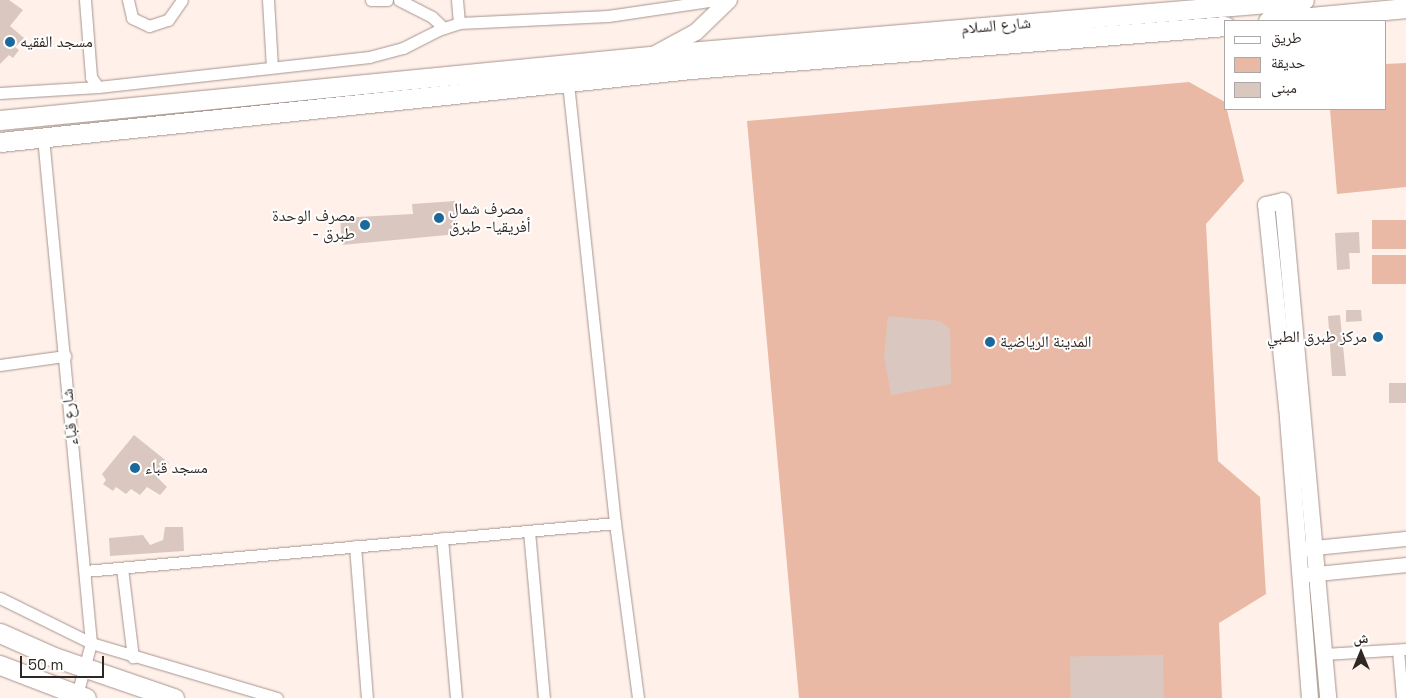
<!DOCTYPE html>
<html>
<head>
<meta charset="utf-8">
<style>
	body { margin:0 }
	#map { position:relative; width:1406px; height:698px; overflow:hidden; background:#fff0e9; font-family:"Space Grotesk","Noto Naskh Arabic",sans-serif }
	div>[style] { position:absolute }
	.green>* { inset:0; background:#e9b9a5; transform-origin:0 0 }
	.building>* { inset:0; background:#dac8c0; transform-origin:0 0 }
	.roads { filter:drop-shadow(0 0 1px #a6958e) drop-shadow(0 0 1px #a6958e) }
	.minor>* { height:11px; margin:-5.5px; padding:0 5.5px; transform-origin:5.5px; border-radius:5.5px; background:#fff }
	.tertiary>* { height:14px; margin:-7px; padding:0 7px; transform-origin:7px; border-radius:7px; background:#fff }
	.secondary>* { height:16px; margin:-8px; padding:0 8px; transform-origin:8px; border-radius:8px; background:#fff }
	.trunk>* { height:19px; margin:-9.5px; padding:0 9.5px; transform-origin:9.5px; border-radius:9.5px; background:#fff }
	.dots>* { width:14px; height:14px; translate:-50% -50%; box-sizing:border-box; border:2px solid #fff; border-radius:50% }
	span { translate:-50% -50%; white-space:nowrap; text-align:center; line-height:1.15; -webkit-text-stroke:4px #fff; paint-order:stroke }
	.street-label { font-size:16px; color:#2e2724 }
	.poi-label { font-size:16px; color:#2e2724 }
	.left { translate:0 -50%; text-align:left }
	.right { translate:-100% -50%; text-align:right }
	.legend { position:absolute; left:1224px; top:20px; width:162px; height:90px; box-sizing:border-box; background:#fff; border:1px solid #aba9a7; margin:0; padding:6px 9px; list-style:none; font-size:15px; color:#2e2724 }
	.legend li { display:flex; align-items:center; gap:10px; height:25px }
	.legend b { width:25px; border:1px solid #aba9a7 }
	.north { position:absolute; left:1336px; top:628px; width:50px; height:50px; -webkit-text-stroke:4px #fff; paint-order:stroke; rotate:0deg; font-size:14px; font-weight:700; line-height:20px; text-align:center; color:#2e2724 }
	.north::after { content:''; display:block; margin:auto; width:18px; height:22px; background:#2e2724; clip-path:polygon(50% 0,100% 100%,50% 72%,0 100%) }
	.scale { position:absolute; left:20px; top:656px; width:84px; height:22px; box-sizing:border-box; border:2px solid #2e2724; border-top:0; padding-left:6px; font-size:15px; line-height:18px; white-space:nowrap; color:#2e2724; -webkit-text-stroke:4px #fff; paint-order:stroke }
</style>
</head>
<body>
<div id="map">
	<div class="green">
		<div style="clip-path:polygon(1406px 63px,1406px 187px,1337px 194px,1330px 109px,1385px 109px,1385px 64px)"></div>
		<div style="clip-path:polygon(1189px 82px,1225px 102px,1244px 181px,1206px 224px,1218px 461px,1260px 497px,1266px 594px,1219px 623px,1222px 698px,799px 698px,747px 121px)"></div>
		<div style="left:1406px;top:220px;width:29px;height:34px;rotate:90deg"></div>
		<div style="left:1406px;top:255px;width:29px;height:34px;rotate:90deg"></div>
	</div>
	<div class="building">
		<div style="clip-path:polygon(0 0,9px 0,23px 10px,10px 26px,24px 38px,15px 47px,19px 50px,13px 58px,9px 55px,0 64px)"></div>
		<div style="clip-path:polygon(455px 201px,458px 234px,342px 245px,340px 218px,413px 214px,412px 204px)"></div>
		<div style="clip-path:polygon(1359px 232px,1360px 253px,1349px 253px,1350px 269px,1337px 270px,1335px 233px)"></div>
		<div style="clip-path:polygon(1346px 310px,1361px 310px,1362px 321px,1346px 322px)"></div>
		<div style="clip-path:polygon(1340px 315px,1346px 376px,1332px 376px,1328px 316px)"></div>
		<div style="clip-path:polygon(888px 316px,940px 321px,950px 329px,951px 384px,891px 395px,884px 356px)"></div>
		<div style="left:1406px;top:383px;width:20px;height:17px;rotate:90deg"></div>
		<div style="clip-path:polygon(134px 435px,169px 463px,157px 477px,167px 487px,160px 495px,147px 487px,140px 495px,131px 489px,126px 494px,116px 487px,113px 491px,103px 484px,106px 480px,102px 474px)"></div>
		<div style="clip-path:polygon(165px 527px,183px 527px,184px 551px,110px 556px,109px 538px,143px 535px,150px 545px,163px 540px)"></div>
		<div style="left:1163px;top:655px;width:43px;height:93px;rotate:89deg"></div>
	</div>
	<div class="roads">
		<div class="minor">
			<div style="left:85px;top:0;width:77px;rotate:85.5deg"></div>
			<div style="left:91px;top:77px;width:12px;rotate:55deg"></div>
			<div style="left:98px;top:87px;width:273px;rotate:-6.3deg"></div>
			<div style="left:369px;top:57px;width:35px;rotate:-15deg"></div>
			<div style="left:403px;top:48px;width:39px;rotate:-27deg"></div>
			<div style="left:438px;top:30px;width:22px;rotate:-18deg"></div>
			<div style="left:459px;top:23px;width:149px;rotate:-2.7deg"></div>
			<div style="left:608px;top:16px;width:102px;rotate:-8.4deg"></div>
			<div style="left:709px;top:1px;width:18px;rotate:6deg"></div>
			<div style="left:128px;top:0;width:18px;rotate:77deg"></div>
			<div style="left:132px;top:18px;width:19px;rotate:25deg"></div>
			<div style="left:149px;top:26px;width:20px;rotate:-18deg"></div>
			<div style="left:168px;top:20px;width:24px;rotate:-55deg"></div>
			<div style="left:268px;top:0;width:67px;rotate:86.6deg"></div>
			<div style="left:371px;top:0;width:16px"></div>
			<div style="left:399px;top:0;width:37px;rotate:27deg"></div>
			<div style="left:432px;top:17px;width:16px;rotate:43deg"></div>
			<div style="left:457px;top:0;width:23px;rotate:85deg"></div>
			<div style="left:568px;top:83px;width:443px;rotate:83.9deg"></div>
			<div style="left:615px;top:523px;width:177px;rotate:82.5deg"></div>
			<div style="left:0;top:93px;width:98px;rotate:-3.5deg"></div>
			<div style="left:43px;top:137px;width:508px;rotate:84.58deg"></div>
			<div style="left:91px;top:643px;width:54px;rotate:105.1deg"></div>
			<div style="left:0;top:365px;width:66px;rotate:-7.9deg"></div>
			<div style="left:529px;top:531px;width:168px;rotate:84.9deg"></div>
			<div style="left:442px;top:538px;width:161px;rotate:85deg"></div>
			<div style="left:355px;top:546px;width:152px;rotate:85.5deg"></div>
			<div style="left:122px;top:568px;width:90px;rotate:83deg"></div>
			<div style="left:85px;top:571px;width:532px;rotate:-5.17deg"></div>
			<div style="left:0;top:598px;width:102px;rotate:26.3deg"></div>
			<div style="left:91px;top:643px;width:194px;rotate:16.5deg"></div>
			<div style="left:1398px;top:650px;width:48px;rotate:85.2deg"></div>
			<div style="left:1324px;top:654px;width:82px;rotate:-3.5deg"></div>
		</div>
		<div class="tertiary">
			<div style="left:1305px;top:549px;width:101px;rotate:-5.7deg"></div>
			<div style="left:1308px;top:575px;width:99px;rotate:-5.8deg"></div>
		</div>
		<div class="secondary">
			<div style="left:657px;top:53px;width:44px;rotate:-28.3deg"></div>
			<div style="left:696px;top:32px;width:46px;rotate:-44.1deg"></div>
			<div style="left:1310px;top:698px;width:292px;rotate:-94.5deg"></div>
			<div style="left:1287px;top:407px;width:203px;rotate:-95.9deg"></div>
			<div style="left:1266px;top:205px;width:17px;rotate:-13deg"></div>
			<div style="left:1283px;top:201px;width:499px;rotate:84.8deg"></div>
		</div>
		<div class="trunk">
			<div style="left:1268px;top:21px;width:139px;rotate:-5.4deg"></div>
			<div style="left:0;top:120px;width:691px;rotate:-5.64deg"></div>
			<div style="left:688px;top:52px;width:618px;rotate:-4.83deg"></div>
			<div style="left:0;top:142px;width:695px;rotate:-6.03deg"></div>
			<div style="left:691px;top:69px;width:536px;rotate:-4.6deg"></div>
			<div style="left:0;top:633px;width:59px;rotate:24deg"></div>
			<div style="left:54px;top:657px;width:127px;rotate:18.9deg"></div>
			<div style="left:0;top:665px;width:92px;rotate:21deg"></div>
		</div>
	</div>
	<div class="dots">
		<div style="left:10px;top:42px;background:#1c689b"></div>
		<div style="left:439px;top:218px;background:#1c689b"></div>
		<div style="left:365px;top:225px;background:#1c689b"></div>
		<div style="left:1378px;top:337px;background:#1c689b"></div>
		<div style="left:990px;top:342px;background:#1c689b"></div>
		<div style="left:135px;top:468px;background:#1c689b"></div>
	</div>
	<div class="street-label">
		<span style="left:996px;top:26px;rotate:-5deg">شارع السلام</span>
		<span style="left:70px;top:417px;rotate:-95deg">شارع قباء</span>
	</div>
	<div class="poi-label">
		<span class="left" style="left:20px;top:42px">مسجد الفقيه</span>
		<span class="left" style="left:449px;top:218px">مصرف شمال<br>أفريقيا- طبرق</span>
		<span class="right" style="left:355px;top:225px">مصرف الوحدة<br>- طبرق</span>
		<span class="right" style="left:1367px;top:337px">مركز طبرق الطبي</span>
		<span class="left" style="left:1000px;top:342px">المدينة الرياضية</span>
		<span class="left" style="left:145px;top:468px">مسجد قباء</span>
	</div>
	<ul class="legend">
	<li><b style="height:6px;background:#fff"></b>طريق</li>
	<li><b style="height:14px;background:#e9b9a5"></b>حديقة</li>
	<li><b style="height:14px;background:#dac8c0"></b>مبنى</li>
	</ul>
	<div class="north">ش</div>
	<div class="scale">50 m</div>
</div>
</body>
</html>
